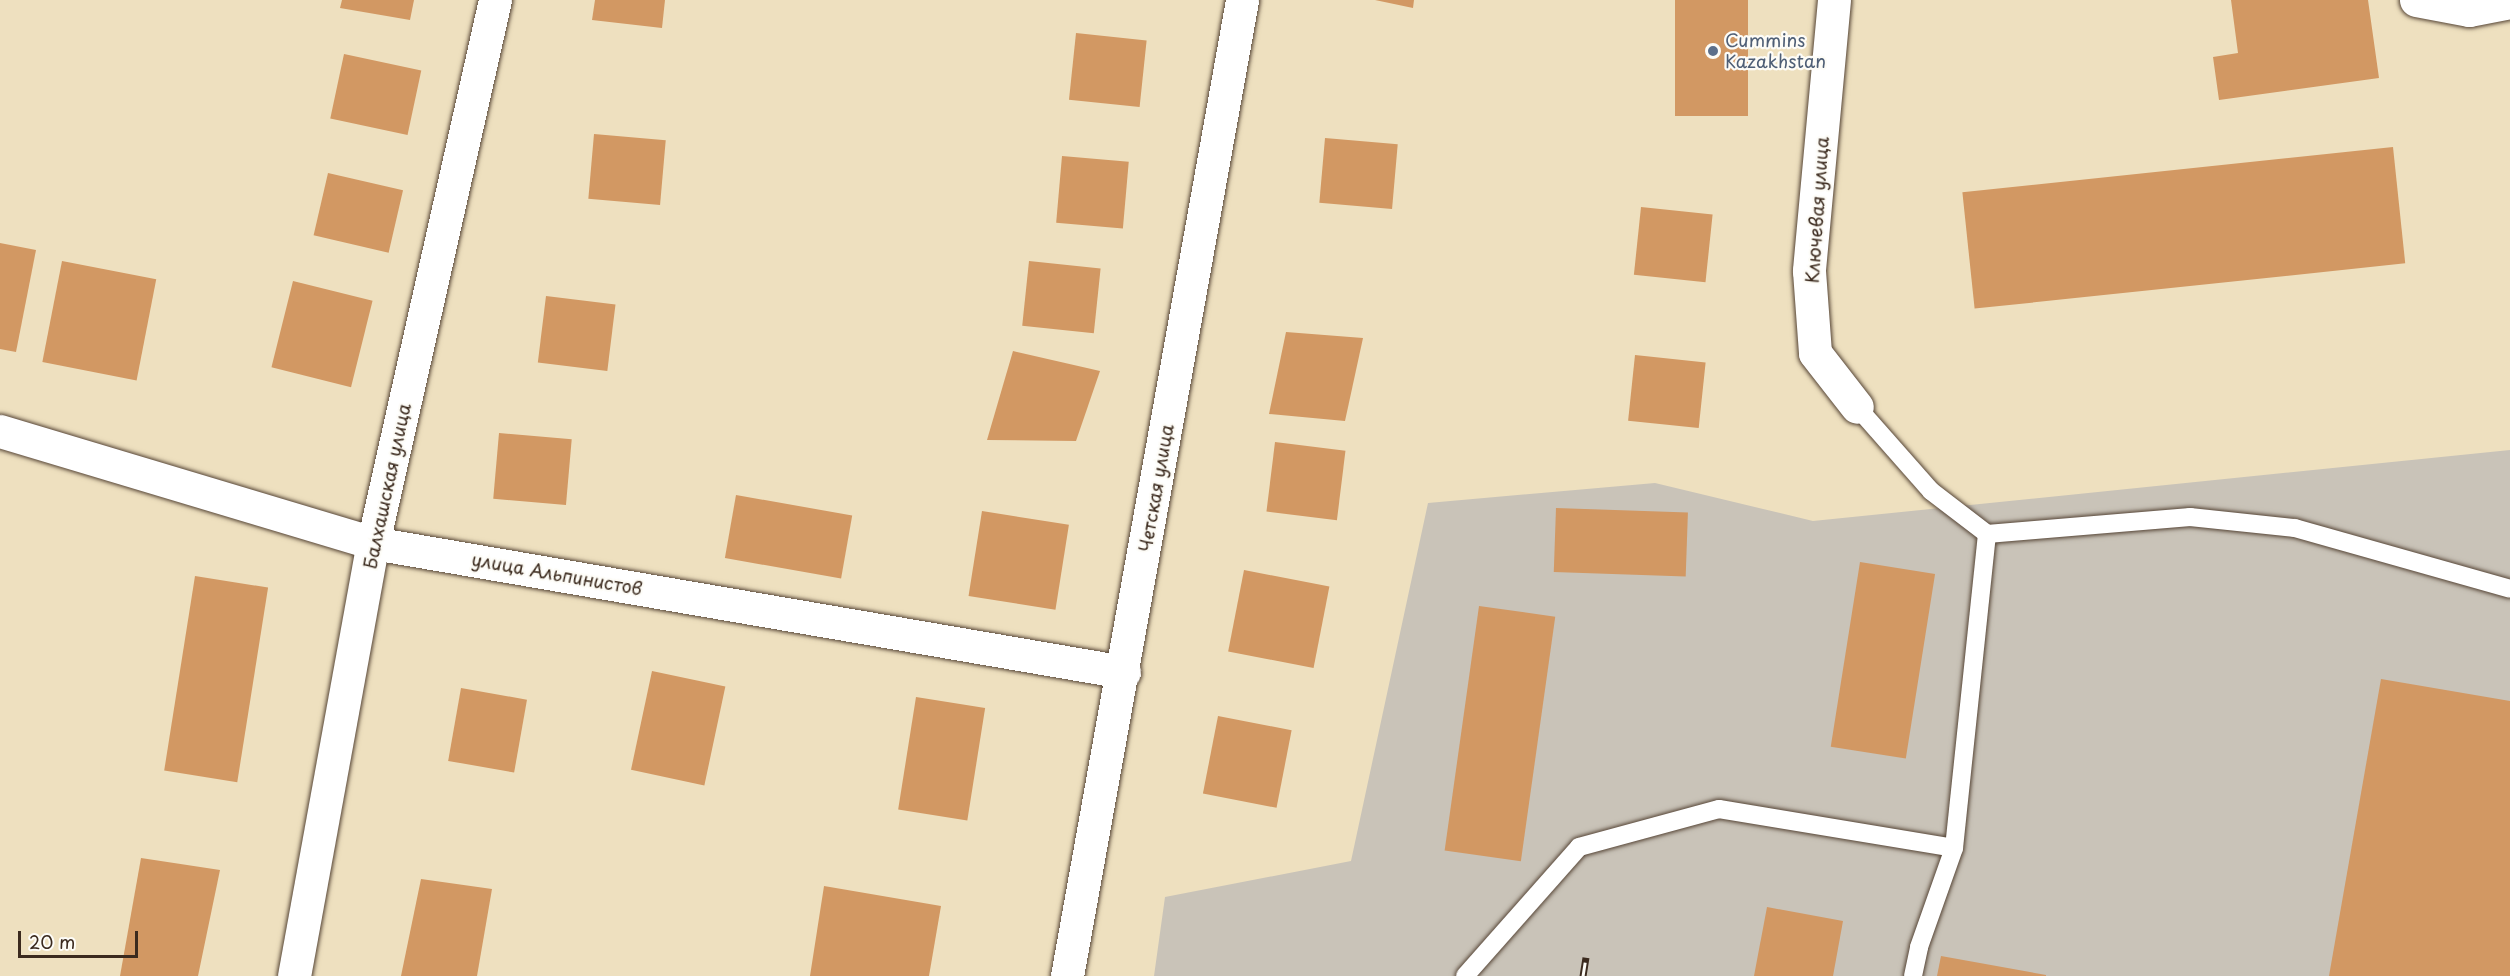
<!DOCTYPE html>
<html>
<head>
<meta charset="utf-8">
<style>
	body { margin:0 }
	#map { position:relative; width:2510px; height:976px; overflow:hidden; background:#eee0bf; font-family:"Playpen Sans",sans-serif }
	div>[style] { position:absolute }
	.industrial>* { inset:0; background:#c9c3b8 }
	.building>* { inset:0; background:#d29863; transform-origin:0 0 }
	.roads { filter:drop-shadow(0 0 2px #564536) drop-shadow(0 0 2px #564536) }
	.service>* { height:18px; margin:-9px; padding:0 9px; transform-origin:9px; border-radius:9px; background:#fff }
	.minor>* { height:33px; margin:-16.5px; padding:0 16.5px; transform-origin:16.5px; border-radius:16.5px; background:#fff }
	.tertiary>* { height:33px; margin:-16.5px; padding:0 16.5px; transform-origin:16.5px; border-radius:16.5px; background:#fff }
	.secondary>* { height:33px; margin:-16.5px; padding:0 16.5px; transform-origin:16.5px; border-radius:16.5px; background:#fff }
	.rail>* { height:7px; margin-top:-3.5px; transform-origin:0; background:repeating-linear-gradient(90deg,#fdfcf7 0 14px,#3b2a1e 0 28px); box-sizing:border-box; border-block:2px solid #3b2a1e }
	.dots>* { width:16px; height:16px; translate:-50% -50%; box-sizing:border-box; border:3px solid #fdfcf7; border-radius:50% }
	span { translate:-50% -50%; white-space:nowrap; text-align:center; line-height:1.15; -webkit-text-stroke:4.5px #fdfcf7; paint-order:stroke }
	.service-label { font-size:18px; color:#4e5e75 }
	.left { translate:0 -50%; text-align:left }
	.street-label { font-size:18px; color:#3b2a1e }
	.scale { position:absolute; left:18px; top:931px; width:120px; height:27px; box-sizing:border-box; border:3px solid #3b2a1e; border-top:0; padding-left:8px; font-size:18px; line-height:21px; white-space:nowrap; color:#3b2a1e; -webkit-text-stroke:4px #fdfcf7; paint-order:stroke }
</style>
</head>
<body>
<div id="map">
	<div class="industrial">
		<div style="clip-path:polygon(2510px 450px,2510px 976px,1154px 976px,1165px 897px,1351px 861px,1428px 503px,1655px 483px,1813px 521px)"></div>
	</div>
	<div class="building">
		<div style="clip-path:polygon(342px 0,414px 0,410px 20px,340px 8px)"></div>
		<div style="clip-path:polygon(595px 0,665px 0,662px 28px,592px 20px)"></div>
		<div style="clip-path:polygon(1375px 0,1414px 0,1413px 8px)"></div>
		<div style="left:1675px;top:0;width:73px;height:116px"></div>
		<div style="clip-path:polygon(2231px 0,2368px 0,2379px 78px,2219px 100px,2213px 57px,2238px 53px)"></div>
		<div style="left:1076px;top:33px;width:71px;height:67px;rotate:6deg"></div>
		<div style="left:344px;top:54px;width:79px;height:66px;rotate:12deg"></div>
		<div style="left:594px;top:134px;width:72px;height:65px;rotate:5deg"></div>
		<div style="left:1325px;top:138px;width:73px;height:65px;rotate:5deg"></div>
		<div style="left:2393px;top:147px;width:117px;height:433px;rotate:84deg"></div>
		<div style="left:1062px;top:156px;width:67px;height:67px;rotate:5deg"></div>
		<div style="left:328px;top:173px;width:77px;height:64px;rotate:13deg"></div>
		<div style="left:1641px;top:207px;width:72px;height:68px;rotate:6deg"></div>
		<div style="clip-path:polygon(0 243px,36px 250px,16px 352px,0 349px)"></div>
		<div style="left:62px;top:261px;width:96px;height:103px;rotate:11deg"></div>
		<div style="left:1029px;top:261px;width:72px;height:65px;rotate:6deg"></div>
		<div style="left:293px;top:281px;width:82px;height:89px;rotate:14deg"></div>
		<div style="left:546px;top:296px;width:70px;height:67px;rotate:7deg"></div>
		<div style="clip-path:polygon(1286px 332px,1363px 338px,1345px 421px,1269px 414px)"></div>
		<div style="clip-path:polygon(1013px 351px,1100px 371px,1076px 441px,987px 440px)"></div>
		<div style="left:1635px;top:355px;width:71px;height:66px;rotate:6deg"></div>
		<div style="left:499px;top:433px;width:73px;height:66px;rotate:5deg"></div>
		<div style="left:1275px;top:442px;width:71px;height:70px;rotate:7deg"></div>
		<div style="left:736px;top:495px;width:118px;height:64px;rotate:10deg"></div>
		<div style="left:1556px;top:508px;width:132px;height:64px;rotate:2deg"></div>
		<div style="left:982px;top:511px;width:88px;height:86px;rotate:9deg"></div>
		<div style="left:1860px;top:562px;width:76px;height:187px;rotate:9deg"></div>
		<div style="left:1244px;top:570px;width:87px;height:83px;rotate:11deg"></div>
		<div style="left:195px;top:576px;width:74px;height:197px;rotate:9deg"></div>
		<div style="left:1479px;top:606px;width:77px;height:247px;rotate:8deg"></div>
		<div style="left:652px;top:671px;width:75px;height:101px;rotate:12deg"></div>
		<div style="clip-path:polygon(2381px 679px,2510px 701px,2510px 976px,2329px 976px)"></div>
		<div style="left:461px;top:688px;width:67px;height:74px;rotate:10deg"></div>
		<div style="left:916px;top:697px;width:70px;height:114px;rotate:9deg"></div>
		<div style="left:1218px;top:716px;width:75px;height:79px;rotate:11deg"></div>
		<div style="clip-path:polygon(141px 858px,220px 870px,198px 976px,120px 976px)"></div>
		<div style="clip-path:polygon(421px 879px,492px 889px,477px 976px,401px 976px)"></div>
		<div style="clip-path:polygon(824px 886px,941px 906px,929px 976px,810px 976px)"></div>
		<div style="clip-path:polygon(1767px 907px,1843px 921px,1833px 976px,1754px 976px)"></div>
		<div style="clip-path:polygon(1941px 956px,2046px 975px,2046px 976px,1937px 976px)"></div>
	</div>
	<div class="roads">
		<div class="service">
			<div style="left:1857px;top:407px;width:112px;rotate:48.6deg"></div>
			<div style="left:1931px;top:491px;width:71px;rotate:37.5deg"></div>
			<div style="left:1987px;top:534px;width:204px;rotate:-4.8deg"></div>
			<div style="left:2190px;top:517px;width:106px;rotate:6deg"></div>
			<div style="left:2295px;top:528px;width:223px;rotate:15.8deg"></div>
			<div style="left:1465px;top:976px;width:172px;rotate:-48.5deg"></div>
			<div style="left:1579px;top:847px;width:145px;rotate:-15.2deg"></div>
			<div style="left:1719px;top:809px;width:238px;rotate:9.4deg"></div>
			<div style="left:1913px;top:976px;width:30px;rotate:-78deg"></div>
			<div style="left:1919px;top:947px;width:105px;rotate:-70.5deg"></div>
			<div style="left:1954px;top:848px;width:316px;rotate:-84deg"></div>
		</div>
		<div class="minor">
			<div style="left:1834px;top:0;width:272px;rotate:95.3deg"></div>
			<div style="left:1809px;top:271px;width:82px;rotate:85.8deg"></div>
			<div style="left:1815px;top:353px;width:68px;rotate:52.1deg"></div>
			<div style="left:2416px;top:0;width:54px;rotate:10.7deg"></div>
			<div style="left:2469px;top:10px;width:42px;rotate:-11deg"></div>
			<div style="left:0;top:431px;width:389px;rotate:16.7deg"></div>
			<div style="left:373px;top:543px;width:762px;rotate:9.75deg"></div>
		</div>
		<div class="tertiary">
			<div style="left:294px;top:976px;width:440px;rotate:-79.7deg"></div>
			<div style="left:373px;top:543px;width:557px;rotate:-77.34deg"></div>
		</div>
		<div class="secondary">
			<div style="left:1067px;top:976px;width:992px;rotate:-79.83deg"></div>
		</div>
	</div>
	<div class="rail">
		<div style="left:1583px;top:976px;width:19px;rotate:-81deg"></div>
	</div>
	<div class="dots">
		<div style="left:1713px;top:51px;background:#5c6f8a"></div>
	</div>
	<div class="service-label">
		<span class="left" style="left:1725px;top:51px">Cummins<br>Kazakhstan</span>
	</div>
	<div class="street-label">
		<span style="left:1817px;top:210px;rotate:-86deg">Ключевая улица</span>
		<span style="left:387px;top:486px;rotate:-78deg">Балхашская улица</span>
		<span style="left:1156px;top:488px;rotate:-80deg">Четская улица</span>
		<span style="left:557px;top:574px;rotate:10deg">улица Альпинистов</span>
	</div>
	<div class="scale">20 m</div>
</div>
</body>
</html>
